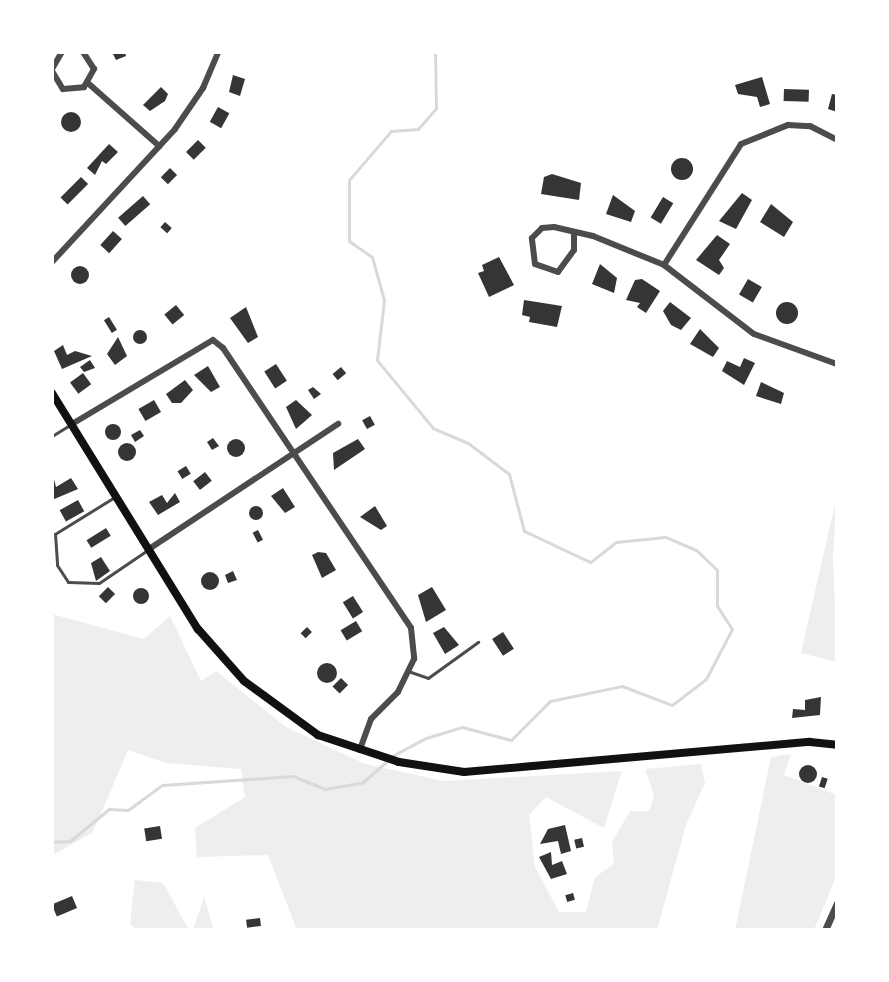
<!DOCTYPE html>
<html>
<head>
<meta charset="utf-8">
<style>
	body { margin:0 }
	#map { position:relative; width:889px; height:982px; overflow:hidden; background:#fff; font-family:Literata,serif }
	div>[style] { position:absolute }
	.green>* { inset:0; background:#eee }
	.stream>* { height:3px; margin:-1.5px; padding:0 1.5px; transform-origin:1.5px; border-radius:1.5px; background:#d9d9d9 }
	.building>* { inset:0; background:#353535; transform-origin:0 0 }
	.round { border-radius:50% }
	.service>* { height:3px; margin:-1.5px; padding:0 1.5px; transform-origin:1.5px; border-radius:1.5px; background:#4c4c4c }
	.minor>* { height:6px; margin:-3px; padding:0 3px; transform-origin:3px; border-radius:3px; background:#4c4c4c }
	.tertiary>* { height:7px; margin:-3.5px; padding:0 3.5px; transform-origin:3.5px; border-radius:3.5px; background:#4c4c4c }
	.secondary>* { height:8px; margin:-4px; padding:0 4px; transform-origin:4px; border-radius:4px; background:#111 }
	span { translate:-50% -50%; white-space:nowrap; text-align:center; line-height:1.15; -webkit-text-stroke:8px #fff; paint-order:stroke }
	.frame { position:absolute; inset:0; border:54px solid #fff; pointer-events:none }
</style>
</head>
<body>
<div id="map">
	<div class="green">
		<div style="clip-path:polygon(837px 495px,833px 558px,837px 662px,801px 653px)"></div>
		<div style="clip-path:polygon(52px 614px,144px 639px,170px 616px,201px 681px,216px 671px,286px 727px,365px 764px,444px 781px,622px 771px,604px 828px,546px 797px,529px 815px,535px 867px,559px 912px,586px 912px,595px 877px,614px 864px,612px 842px,630px 811px,649px 811px,654px 796px,645px 769px,701px 764px,705px 783px,686px 825px,657px 930px,297px 930px,268px 855px,197px 857px,195px 828px,245px 797px,241px 769px,166px 763px,128px 750px,93px 832px,52px 856px)"></div>
		<div style="clip-path:polygon(791px 754px,784px 775px,837px 795px,837px 875px,814px 930px,735px 930px,771px 757px)"></div>
		<div style="clip-path:polygon(135px 880px,163px 883px,189px 930px,136px 930px,130px 923px)"></div>
		<div style="clip-path:polygon(204px 897px,214px 930px,193px 930px)"></div>
	</div>
	<div class="stream">
		<div style="left:392px;top:756px;width:38px;rotate:-28deg"></div>
		<div style="left:426px;top:738px;width:38px;rotate:-17deg"></div>
		<div style="left:462px;top:727px;width:51px;rotate:14.9deg"></div>
		<div style="left:511px;top:740px;width:55px;rotate:-45deg"></div>
		<div style="left:550px;top:701px;width:74px;rotate:-11.8deg"></div>
		<div style="left:622px;top:686px;width:53px;rotate:20.8deg"></div>
		<div style="left:672px;top:705px;width:43px;rotate:-37.4deg"></div>
		<div style="left:706px;top:679px;width:56px;rotate:-62.5deg"></div>
		<div style="left:732px;top:629px;width:27px;rotate:-123deg"></div>
		<div style="left:717px;top:606px;width:36px;rotate:-90deg"></div>
		<div style="left:717px;top:570px;width:29px;rotate:-136deg"></div>
		<div style="left:696px;top:550px;width:34px;rotate:-157deg"></div>
		<div style="left:665px;top:537px;width:49px;rotate:174.2deg"></div>
		<div style="left:616px;top:542px;width:33px;rotate:142deg"></div>
		<div style="left:590px;top:562px;width:73px;rotate:-154.8deg"></div>
		<div style="left:524px;top:531px;width:59px;rotate:-104.7deg"></div>
		<div style="left:509px;top:474px;width:51px;rotate:-142.9deg"></div>
		<div style="left:468px;top:443px;width:38px;rotate:-157deg"></div>
		<div style="left:433px;top:428px;width:88px;rotate:-129.5deg"></div>
		<div style="left:377px;top:360px;width:60px;rotate:-83.3deg"></div>
		<div style="left:384px;top:300px;width:45px;rotate:-105.6deg"></div>
		<div style="left:372px;top:257px;width:28px;rotate:-145deg"></div>
		<div style="left:349px;top:241px;width:61px;rotate:-90deg"></div>
		<div style="left:349px;top:180px;width:65px;rotate:-49.4deg"></div>
		<div style="left:391px;top:131px;width:27px;rotate:-4deg"></div>
		<div style="left:418px;top:129px;width:28px;rotate:-49deg"></div>
		<div style="left:436px;top:108px;width:56px;rotate:-91deg"></div>
		<div style="left:52px;top:842px;width:18px;rotate:-3deg"></div>
		<div style="left:70px;top:841px;width:50px;rotate:-39.4deg"></div>
		<div style="left:109px;top:809px;width:19px;rotate:3deg"></div>
		<div style="left:128px;top:810px;width:42px;rotate:-36.3deg"></div>
		<div style="left:162px;top:785px;width:131px;rotate:-3.9deg"></div>
		<div style="left:293px;top:776px;width:35px;rotate:22deg"></div>
		<div style="left:325px;top:789px;width:39px;rotate:-10deg"></div>
		<div style="left:363px;top:782px;width:32px;rotate:-41deg"></div>
	</div>
	<div class="building">
		<div style="clip-path:polygon(112px 52px,125px 52px,126px 56px,116px 60px)"></div>
		<div style="clip-path:polygon(233px 75px,245px 79px,240px 96px,229px 92px)"></div>
		<div style="clip-path:polygon(762px 77px,770px 104px,760px 107px,757px 97px,738px 94px,735px 85px)"></div>
		<div style="clip-path:polygon(161px 87px,168px 94px,165px 101px,150px 111px,143px 105px)"></div>
		<div style="left:784px;top:89px;width:25px;height:12px;rotate:2deg"></div>
		<div style="clip-path:polygon(832px 94px,837px 95px,837px 112px,828px 109px)"></div>
		<div style="left:218px;top:107px;width:13px;height:17px;rotate:29deg"></div>
		<div class="round" style="left:61px;top:112px;width:20px;height:20px"></div>
		<div style="left:198px;top:140px;width:11px;height:17px;rotate:45deg"></div>
		<div style="clip-path:polygon(109px 144px,118px 152px,106px 164px,102px 161px,95px 175px,87px 168px)"></div>
		<div class="round" style="left:671px;top:158px;width:22px;height:22px"></div>
		<div style="left:170px;top:168px;width:10px;height:13px;rotate:45deg"></div>
		<div style="clip-path:polygon(552px 174px,581px 183px,579px 200px,541px 194px,544px 177px)"></div>
		<div style="left:81px;top:177px;width:10px;height:29px;rotate:45deg"></div>
		<div style="clip-path:polygon(742px 193px,752px 200px,736px 229px,719px 221px)"></div>
		<div style="clip-path:polygon(613px 195px,635px 211px,631px 222px,606px 214px)"></div>
		<div style="left:143px;top:196px;width:11px;height:33px;rotate:49deg"></div>
		<div style="left:663px;top:197px;width:12px;height:24px;rotate:31deg"></div>
		<div style="clip-path:polygon(771px 204px,793px 222px,784px 237px,760px 222px)"></div>
		<div style="left:165px;top:222px;width:9px;height:7px;rotate:41deg"></div>
		<div style="left:113px;top:231px;width:12px;height:19px;rotate:42deg"></div>
		<div style="clip-path:polygon(717px 235px,730px 244px,719px 260px,724px 268px,719px 275px,696px 260px)"></div>
		<div style="clip-path:polygon(499px 257px,514px 285px,489px 297px,478px 273px,484px 271px,482px 265px)"></div>
		<div style="clip-path:polygon(600px 264px,617px 278px,614px 293px,592px 284px)"></div>
		<div class="round" style="left:71px;top:266px;width:18px;height:18px"></div>
		<div style="clip-path:polygon(642px 279px,660px 291px,646px 313px,637px 307px,640px 303px,626px 300px,635px 280px)"></div>
		<div style="left:748px;top:279px;width:16px;height:18px;rotate:30deg"></div>
		<div style="clip-path:polygon(524px 300px,562px 306px,557px 327px,529px 322px,530px 317px,522px 315px)"></div>
		<div style="clip-path:polygon(670px 302px,691px 318px,681px 330px,671px 325px,663px 311px)"></div>
		<div class="round" style="left:776px;top:302px;width:22px;height:22px"></div>
		<div style="left:176px;top:305px;width:13px;height:15px;rotate:51deg"></div>
		<div style="clip-path:polygon(246px 307px,258px 337px,248px 343px,230px 318px)"></div>
		<div style="left:109px;top:317px;width:15px;height:6px;rotate:58deg"></div>
		<div style="clip-path:polygon(700px 329px,719px 348px,713px 357px,690px 344px)"></div>
		<div class="round" style="left:133px;top:330px;width:14px;height:14px"></div>
		<div style="clip-path:polygon(118px 337px,127px 356px,115px 365px,107px 354px)"></div>
		<div style="clip-path:polygon(63px 345px,67px 355px,75px 351px,92px 356px,62px 369px,54px 351px)"></div>
		<div style="clip-path:polygon(744px 358px,755px 363px,744px 385px,722px 371px,727px 361px,740px 367px)"></div>
		<div style="clip-path:polygon(90px 360px,95px 368px,84px 372px,80px 367px)"></div>
		<div style="left:276px;top:364px;width:20px;height:14px;rotate:57deg"></div>
		<div style="clip-path:polygon(208px 366px,220px 387px,211px 392px,194px 375px)"></div>
		<div style="left:341px;top:367px;width:8px;height:11px;rotate:50deg"></div>
		<div style="left:83px;top:373px;width:14px;height:16px;rotate:54deg"></div>
		<div style="clip-path:polygon(185px 380px,193px 390px,181px 403px,172px 403px,166px 394px)"></div>
		<div style="clip-path:polygon(761px 382px,784px 393px,781px 404px,756px 396px)"></div>
		<div style="clip-path:polygon(313px 387px,321px 394px,314px 399px,308px 390px)"></div>
		<div style="left:154px;top:400px;width:14px;height:18px;rotate:60deg"></div>
		<div style="clip-path:polygon(296px 400px,312px 415px,296px 429px,286px 407px)"></div>
		<div style="left:370px;top:416px;width:10px;height:9px;rotate:61deg"></div>
		<div class="round" style="left:105px;top:424px;width:16px;height:16px"></div>
		<div style="clip-path:polygon(140px 430px,144px 436px,135px 442px,131px 435px)"></div>
		<div style="clip-path:polygon(213px 438px,219px 446px,212px 450px,207px 442px)"></div>
		<div style="clip-path:polygon(358px 439px,365px 449px,334px 470px,333px 453px)"></div>
		<div class="round" style="left:227px;top:439px;width:18px;height:18px"></div>
		<div class="round" style="left:118px;top:443px;width:18px;height:18px"></div>
		<div style="left:186px;top:466px;width:9px;height:10px;rotate:58deg"></div>
		<div style="clip-path:polygon(52px 471px,56px 487px,71px 478px,78px 489px,52px 500px)"></div>
		<div style="left:205px;top:472px;width:11px;height:15px;rotate:52deg"></div>
		<div style="clip-path:polygon(283px 488px,295px 507px,285px 513px,271px 496px)"></div>
		<div style="clip-path:polygon(175px 493px,180px 502px,158px 515px,149px 502px,162px 495px,167px 503px)"></div>
		<div style="left:78px;top:500px;width:13px;height:21px;rotate:61deg"></div>
		<div class="round" style="left:249px;top:506px;width:14px;height:14px"></div>
		<div style="clip-path:polygon(375px 506px,387px 526px,381px 530px,360px 517px)"></div>
		<div style="left:106px;top:528px;width:9px;height:23px;rotate:58deg"></div>
		<div style="left:258px;top:530px;width:11px;height:6px;rotate:63deg"></div>
		<div style="clip-path:polygon(318px 552px,326px 553px,336px 570px,322px 578px,312px 555px)"></div>
		<div style="clip-path:polygon(101px 557px,110px 571px,96px 581px,91px 563px)"></div>
		<div style="clip-path:polygon(233px 571px,237px 580px,228px 583px,225px 575px)"></div>
		<div class="round" style="left:201px;top:572px;width:18px;height:18px"></div>
		<div style="left:108px;top:587px;width:10px;height:13px;rotate:45deg"></div>
		<div style="clip-path:polygon(432px 587px,446px 610px,426px 622px,418px 595px)"></div>
		<div class="round" style="left:133px;top:588px;width:16px;height:16px"></div>
		<div style="left:353px;top:596px;width:19px;height:12px;rotate:58deg"></div>
		<div style="left:356px;top:621px;width:12px;height:18px;rotate:59deg"></div>
		<div style="left:307px;top:627px;width:7px;height:9px;rotate:45deg"></div>
		<div style="clip-path:polygon(444px 627px,459px 645px,445px 654px,433px 633px)"></div>
		<div style="left:503px;top:632px;width:20px;height:13px;rotate:57deg"></div>
		<div class="round" style="left:317px;top:663px;width:20px;height:20px"></div>
		<div style="left:341px;top:678px;width:10px;height:12px;rotate:45deg"></div>
		<div style="clip-path:polygon(821px 697px,820px 715px,792px 718px,793px 709px,805px 710px,805px 700px)"></div>
		<div class="round" style="left:799px;top:765px;width:18px;height:18px"></div>
		<div style="left:822px;top:777px;width:6px;height:10px;rotate:18deg"></div>
		<div style="clip-path:polygon(565px 825px,571px 851px,561px 854px,558px 841px,540px 844px,548px 829px)"></div>
		<div style="left:160px;top:826px;width:13px;height:16px;rotate:81deg"></div>
		<div style="left:582px;top:838px;width:9px;height:8px;rotate:77deg"></div>
		<div style="clip-path:polygon(551px 852px,552px 865px,562px 861px,567px 874px,551px 879px,539px 857px)"></div>
		<div style="left:573px;top:893px;width:7px;height:8px;rotate:74deg"></div>
		<div style="left:72px;top:896px;width:13px;height:22px;rotate:67deg"></div>
		<div style="left:260px;top:918px;width:8px;height:14px;rotate:83deg"></div>
	</div>
	<div class="service">
		<div style="left:52px;top:436px;width:19px;rotate:-32deg"></div>
		<div style="left:113px;top:498px;width:68px;rotate:148.2deg"></div>
		<div style="left:55px;top:534px;width:31px;rotate:86deg"></div>
		<div style="left:57px;top:565px;width:20px;rotate:57deg"></div>
		<div style="left:68px;top:582px;width:31px;rotate:2deg"></div>
		<div style="left:99px;top:583px;width:60px;rotate:-34.2deg"></div>
		<div style="left:408px;top:671px;width:21px;rotate:19deg"></div>
		<div style="left:428px;top:678px;width:62px;rotate:-35.8deg"></div>
	</div>
	<div class="minor">
		<div style="left:52px;top:69px;width:20px;rotate:-60deg"></div>
		<div style="left:52px;top:71px;width:21px;rotate:59deg"></div>
		<div style="left:63px;top:89px;width:21px;rotate:-5deg"></div>
		<div style="left:84px;top:87px;width:21px;rotate:-61deg"></div>
		<div style="left:94px;top:69px;width:20px;rotate:-123deg"></div>
		<div style="left:89px;top:84px;width:94px;rotate:41.5deg"></div>
		<div style="left:574px;top:232px;width:18px;rotate:90deg"></div>
		<div style="left:574px;top:250px;width:27px;rotate:126deg"></div>
		<div style="left:558px;top:272px;width:24px;rotate:-161deg"></div>
		<div style="left:535px;top:264px;width:26px;rotate:-97deg"></div>
		<div style="left:532px;top:238px;width:14px;rotate:-45deg"></div>
		<div style="left:542px;top:228px;width:12px;rotate:-5deg"></div>
		<div style="left:554px;top:227px;width:40px;rotate:13deg"></div>
		<div style="left:593px;top:236px;width:77px;rotate:22.2deg"></div>
		<div style="left:664px;top:265px;width:113px;rotate:37.5deg"></div>
		<div style="left:754px;top:334px;width:88px;rotate:19.9deg"></div>
		<div style="left:52px;top:262px;width:181px;rotate:-47.2deg"></div>
		<div style="left:175px;top:129px;width:50px;rotate:-55.7deg"></div>
		<div style="left:203px;top:88px;width:39px;rotate:-67deg"></div>
		<div style="left:664px;top:265px;width:143px;rotate:-57.5deg"></div>
		<div style="left:741px;top:144px;width:51px;rotate:-22deg"></div>
		<div style="left:788px;top:125px;width:22px;rotate:3deg"></div>
		<div style="left:810px;top:126px;width:30px;rotate:27deg"></div>
		<div style="left:72px;top:424px;width:164px;rotate:-30.8deg"></div>
		<div style="left:213px;top:340px;width:13px;rotate:39deg"></div>
		<div style="left:223px;top:348px;width:337px;rotate:56.1deg"></div>
		<div style="left:411px;top:628px;width:31px;rotate:84deg"></div>
		<div style="left:414px;top:659px;width:37px;rotate:116deg"></div>
		<div style="left:398px;top:692px;width:38px;rotate:135deg"></div>
		<div style="left:371px;top:719px;width:33px;rotate:110deg"></div>
		<div style="left:149px;top:549px;width:227px;rotate:-33.5deg"></div>
	</div>
	<div class="tertiary">
		<div style="left:825px;top:930px;width:30px;rotate:-66deg"></div>
	</div>
	<div class="secondary">
		<div style="left:52px;top:393px;width:278px;rotate:58.3deg"></div>
		<div style="left:198px;top:629px;width:69px;rotate:48.5deg"></div>
		<div style="left:244px;top:681px;width:92px;rotate:36.1deg"></div>
		<div style="left:318px;top:735px;width:85px;rotate:18.4deg"></div>
		<div style="left:399px;top:762px;width:66px;rotate:8.7deg"></div>
		<div style="left:464px;top:772px;width:347px;rotate:-5deg"></div>
		<div style="left:810px;top:742px;width:27px;rotate:6deg"></div>
	</div>
	<div class="frame"></div>
</div>
</body>
</html>
